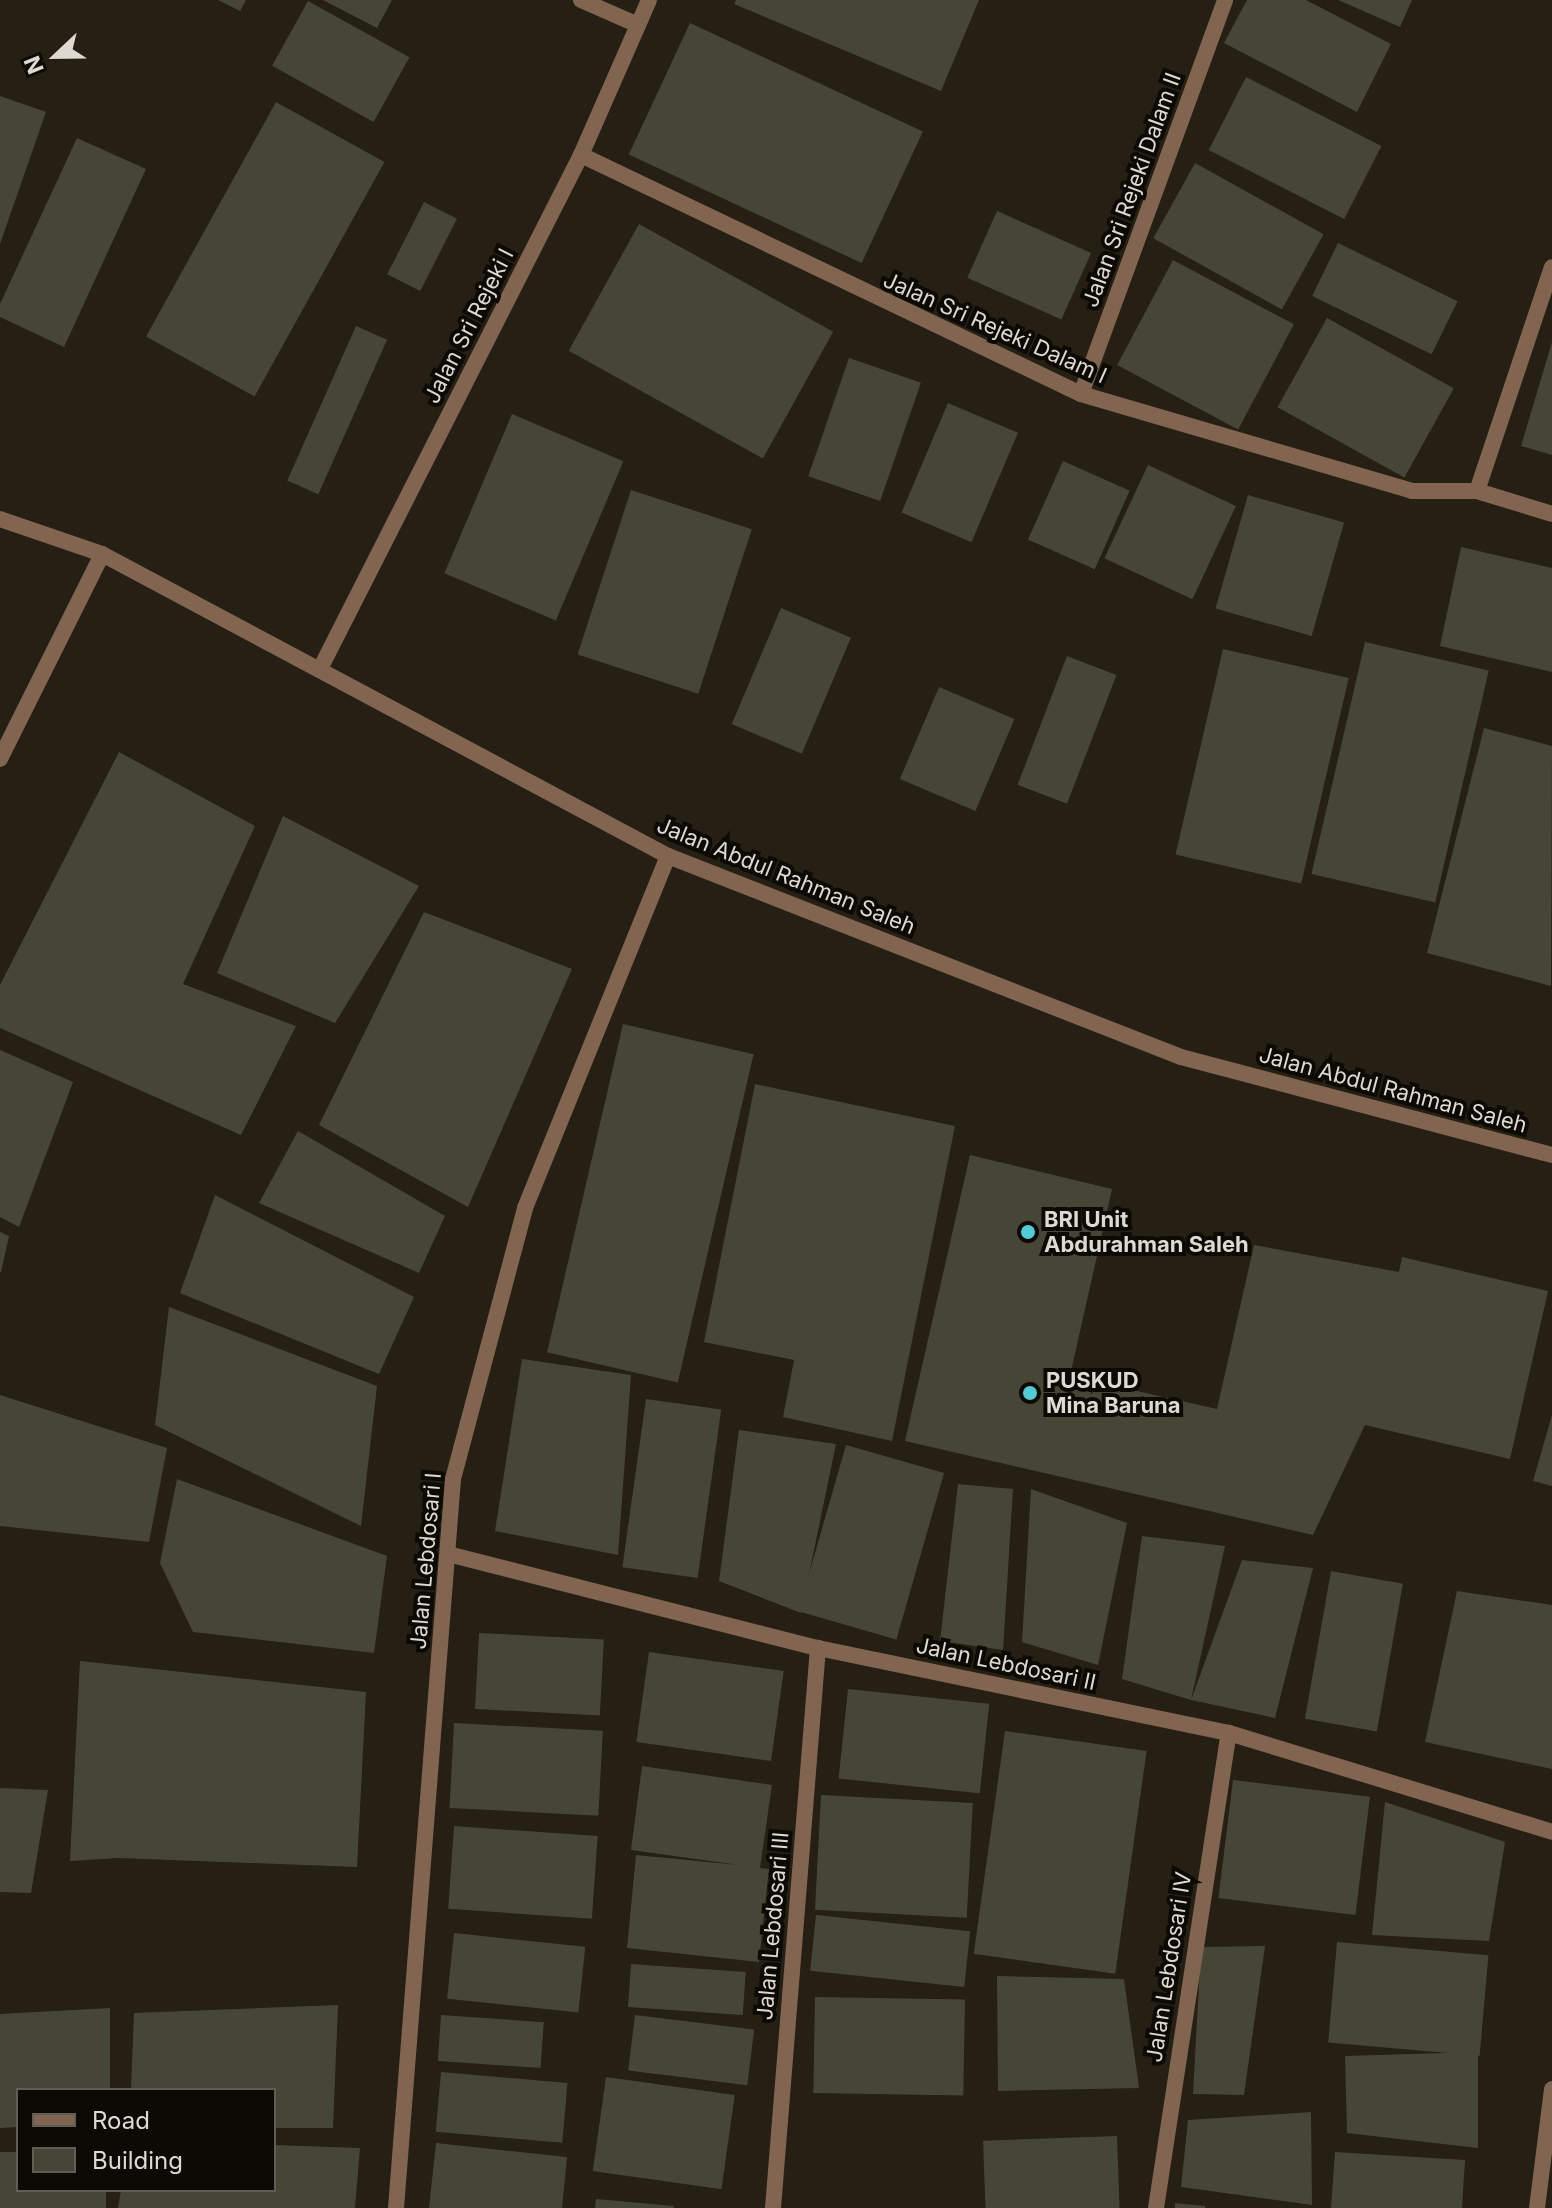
<!DOCTYPE html>
<html>
<head>
<meta charset="utf-8">
<style>
	body { margin:0 }
	#map { position:relative; width:1552px; height:2208px; overflow:hidden; background:#261f13; font-family:Inter,sans-serif }
	div>[style] { position:absolute }
	.building>* { inset:0; background:#464637; transform-origin:0 0 }
	.minor>* { height:16px; margin:-8px; padding:0 8px; transform-origin:8px; border-radius:8px; background:#816550 }
	.tertiary>* { height:16px; margin:-8px; padding:0 8px; transform-origin:8px; border-radius:8px; background:#816550 }
	.dots>* { width:22px; height:22px; translate:-50% -50%; box-sizing:border-box; border:4px solid #0c0a05; border-radius:50% }
	span { translate:-50% -50%; white-space:nowrap; text-align:center; line-height:1.15; -webkit-text-stroke:8px #0c0a05; paint-order:stroke }
	.street-label { font-size:22px; color:#dedad2 }
	.poi-label { font-size:22px; color:#dedad2; font-weight:700 }
	.left { translate:0 -50%; text-align:left }
	.legend { position:absolute; left:16px; top:2088px; width:260px; height:104px; box-sizing:border-box; background:#0c0a05; border:2px solid #605d57; margin:0; padding:10px 14px; list-style:none; font-size:24px; color:#dedad2 }
	.legend li { display:flex; align-items:center; gap:16px; height:40px }
	.legend b { width:40px; border:2px solid #605d57 }
	.north { position:absolute; left:16px; top:16px; width:80px; height:80px; -webkit-text-stroke:6px #0c0a05; paint-order:stroke; rotate:248deg; font-size:22px; font-weight:700; line-height:32px; text-align:center; color:#dedad2 }
	.north::after { content:''; display:block; margin:auto; width:28px; height:36px; background:#dedad2; clip-path:polygon(50% 0,100% 100%,50% 72%,0 100%) }
</style>
</head>
<body>
<div id="map">
	<div class="building">
		<div style="clip-path:polygon(218px 0,246px 0,240px 11px)"></div>
		<div style="clip-path:polygon(323px 0,392px 0,377px 28px)"></div>
		<div style="clip-path:polygon(736px 0,979px 0,941px 91px,734px 4px)"></div>
		<div style="clip-path:polygon(1247px 0,1306px 0,1391px 44px,1357px 112px,1224px 43px)"></div>
		<div style="clip-path:polygon(1338px 0,1412px 0,1400px 27px)"></div>
		<div style="left:308px;top:1px;width:116px;height:74px;rotate:29deg"></div>
		<div style="left:690px;top:23px;width:257px;height:145px;rotate:25deg"></div>
		<div style="left:1246px;top:77px;width:152px;height:82px;rotate:27deg"></div>
		<div style="clip-path:polygon(0 96px,46px 112px,0 244px)"></div>
		<div style="left:276px;top:102px;width:124px;height:268px;rotate:29deg"></div>
		<div style="clip-path:polygon(77px 138px,146px 169px,64px 347px,0 317px,0 304px)"></div>
		<div style="left:1195px;top:163px;width:147px;height:86px;rotate:29deg"></div>
		<div style="left:424px;top:202px;width:37px;height:81px;rotate:27deg"></div>
		<div style="left:997px;top:211px;width:103px;height:73px;rotate:24deg"></div>
		<div style="left:639px;top:224px;width:222px;height:145px;rotate:29deg"></div>
		<div style="left:1338px;top:243px;width:133px;height:59px;rotate:26deg"></div>
		<div style="left:1173px;top:260px;width:137px;height:119px;rotate:28deg"></div>
		<div style="left:1327px;top:318px;width:145px;height:102px;rotate:29deg"></div>
		<div style="left:356px;top:326px;width:34px;height:169px;rotate:24deg"></div>
		<div style="clip-path:polygon(1552px 342px,1552px 455px,1521px 446px)"></div>
		<div style="left:849px;top:358px;width:76px;height:125px;rotate:19deg"></div>
		<div style="left:948px;top:403px;width:76px;height:119px;rotate:23deg"></div>
		<div style="left:512px;top:414px;width:121px;height:173px;rotate:23deg"></div>
		<div style="left:1063px;top:461px;width:73px;height:86px;rotate:24deg"></div>
		<div style="left:1148px;top:465px;width:97px;height:103px;rotate:25deg"></div>
		<div style="left:631px;top:490px;width:127px;height:173px;rotate:18deg"></div>
		<div style="left:1248px;top:495px;width:100px;height:118px;rotate:16deg"></div>
		<div style="clip-path:polygon(1461px 547px,1552px 568px,1552px 672px,1440px 646px)"></div>
		<div style="left:781px;top:608px;width:76px;height:126px;rotate:23deg"></div>
		<div style="left:1365px;top:642px;width:127px;height:238px;rotate:13deg"></div>
		<div style="left:1223px;top:649px;width:129px;height:211px;rotate:13deg"></div>
		<div style="left:1067px;top:656px;width:53px;height:138px;rotate:21deg"></div>
		<div style="left:939px;top:687px;width:82px;height:100px;rotate:23deg"></div>
		<div style="clip-path:polygon(1484px 728px,1552px 746px,1551px 986px,1427px 953px)"></div>
		<div style="clip-path:polygon(119px 752px,255px 826px,183px 984px,296px 1026px,241px 1135px,0 1028px,0 985px)"></div>
		<div style="clip-path:polygon(283px 816px,419px 886px,335px 1023px,217px 973px)"></div>
		<div style="clip-path:polygon(424px 912px,572px 969px,468px 1207px,319px 1125px)"></div>
		<div style="left:623px;top:1024px;width:134px;height:337px;rotate:13deg"></div>
		<div style="clip-path:polygon(0 1050px,73px 1082px,19px 1227px,0 1217px)"></div>
		<div style="clip-path:polygon(755px 1084px,955px 1126px,892px 1441px,783px 1417px,794px 1360px,704px 1342px)"></div>
		<div style="clip-path:polygon(298px 1131px,445px 1216px,419px 1273px,259px 1203px)"></div>
		<div style="clip-path:polygon(970px 1155px,1112px 1189px,1070px 1376px,1217px 1409px,1254px 1245px,1399px 1272px,1402px 1257px,1548px 1291px,1510px 1459px,1365px 1425px,1313px 1535px,905px 1441px)"></div>
		<div style="clip-path:polygon(215px 1195px,414px 1297px,379px 1374px,180px 1293px)"></div>
		<div style="clip-path:polygon(0 1232px,9px 1236px,1px 1272px,0 1272px)"></div>
		<div style="clip-path:polygon(169px 1307px,377px 1386px,361px 1526px,155px 1425px)"></div>
		<div style="clip-path:polygon(522px 1359px,631px 1375px,618px 1555px,495px 1531px)"></div>
		<div style="clip-path:polygon(0 1395px,167px 1448px,149px 1542px,0 1526px)"></div>
		<div style="left:646px;top:1399px;width:76px;height:170px;rotate:8deg"></div>
		<div style="clip-path:polygon(1552px 1415px,1552px 1486px,1533px 1481px)"></div>
		<div style="clip-path:polygon(739px 1430px,836px 1444px,801px 1613px,719px 1581px)"></div>
		<div style="left:846px;top:1445px;width:102px;height:173px;rotate:16deg"></div>
		<div style="clip-path:polygon(177px 1479px,387px 1556px,374px 1653px,193px 1632px,160px 1563px)"></div>
		<div style="clip-path:polygon(958px 1484px,1013px 1489px,1003px 1650px,940px 1641px)"></div>
		<div style="clip-path:polygon(1031px 1489px,1127px 1523px,1098px 1665px,1022px 1642px)"></div>
		<div style="clip-path:polygon(1142px 1536px,1225px 1546px,1191px 1700px,1122px 1679px)"></div>
		<div style="clip-path:polygon(1242px 1560px,1313px 1568px,1275px 1718px,1191px 1700px)"></div>
		<div style="left:1331px;top:1571px;width:73px;height:150px;rotate:10deg"></div>
		<div style="clip-path:polygon(1457px 1591px,1552px 1605px,1552px 1769px,1425px 1742px)"></div>
		<div style="left:479px;top:1633px;width:125px;height:76px;rotate:3deg"></div>
		<div style="left:649px;top:1652px;width:136px;height:91px;rotate:8deg"></div>
		<div style="clip-path:polygon(80px 1661px,366px 1692px,357px 1867px,118px 1858px,70px 1861px)"></div>
		<div style="left:848px;top:1689px;width:142px;height:90px;rotate:6deg"></div>
		<div style="left:454px;top:1723px;width:149px;height:85px;rotate:3deg"></div>
		<div style="left:1005px;top:1731px;width:143px;height:225px;rotate:8deg"></div>
		<div style="clip-path:polygon(642px 1766px,772px 1785px,760px 1868px,769px 1869px,759px 1962px,627px 1948px,636px 1855px,739px 1865px,631px 1850px)"></div>
		<div style="left:1233px;top:1780px;width:138px;height:119px;rotate:7deg"></div>
		<div style="clip-path:polygon(0 1788px,48px 1790px,31px 1893px,0 1892px)"></div>
		<div style="left:821px;top:1795px;width:152px;height:115px;rotate:3deg"></div>
		<div style="clip-path:polygon(1385px 1802px,1505px 1842px,1489px 1941px,1372px 1935px)"></div>
		<div style="left:454px;top:1826px;width:144px;height:83px;rotate:4deg"></div>
		<div style="left:816px;top:1915px;width:155px;height:56px;rotate:6deg"></div>
		<div style="left:454px;top:1933px;width:132px;height:66px;rotate:6deg"></div>
		<div style="left:1337px;top:1942px;width:152px;height:101px;rotate:5deg"></div>
		<div style="clip-path:polygon(1265px 1946px,1244px 2095px,1193px 2094px,1201px 1947px)"></div>
		<div style="left:631px;top:1964px;width:115px;height:43px;rotate:4deg"></div>
		<div style="clip-path:polygon(997px 1976px,1124px 1979px,1139px 2088px,998px 2091px)"></div>
		<div style="left:815px;top:1997px;width:150px;height:96px;rotate:1deg"></div>
		<div style="clip-path:polygon(338px 2005px,333px 2128px,274px 2128px,274px 2090px,131px 2090px,134px 2013px)"></div>
		<div style="clip-path:polygon(110px 2008px,110px 2090px,18px 2090px,18px 2127px,0 2128px,0 2014px)"></div>
		<div style="left:441px;top:2015px;width:103px;height:46px;rotate:4deg"></div>
		<div style="left:635px;top:2015px;width:120px;height:56px;rotate:7deg"></div>
		<div style="clip-path:polygon(1478px 2052px,1478px 2148px,1347px 2133px,1345px 2056px)"></div>
		<div style="left:441px;top:2072px;width:127px;height:60px;rotate:5deg"></div>
		<div style="left:606px;top:2077px;width:130px;height:95px;rotate:8deg"></div>
		<div style="clip-path:polygon(1311px 2112px,1312px 2205px,1181px 2187px,1188px 2120px)"></div>
		<div style="left:1117px;top:2136px;width:72px;height:134px;rotate:88deg"></div>
		<div style="clip-path:polygon(436px 2143px,567px 2157px,562px 2208px,429px 2208px)"></div>
		<div style="clip-path:polygon(274px 2145px,360px 2148px,355px 2208px,118px 2208px,121px 2190px,274px 2190px)"></div>
		<div style="clip-path:polygon(0 2152px,18px 2152px,18px 2190px,106px 2190px,106px 2208px,0 2208px)"></div>
		<div style="clip-path:polygon(1335px 2152px,1465px 2160px,1462px 2208px,1331px 2208px)"></div>
		<div style="clip-path:polygon(596px 2199px,674px 2206px,673px 2208px,595px 2208px)"></div>
		<div style="clip-path:polygon(1175px 2203px,1205px 2206px,1205px 2208px,1175px 2208px)"></div>
	</div>
	<div class="minor">
		<div style="left:581px;top:0;width:62px;rotate:23.7deg"></div>
		<div style="left:581px;top:155px;width:554px;rotate:25.55deg"></div>
		<div style="left:1081px;top:394px;width:345px;rotate:16.3deg"></div>
		<div style="left:1412px;top:491px;width:65px"></div>
		<div style="left:1477px;top:491px;width:78px;rotate:17deg"></div>
		<div style="left:1081px;top:394px;width:419px;rotate:-69.9deg"></div>
		<div style="left:1477px;top:491px;width:236px;rotate:-71.5deg"></div>
		<div style="left:320px;top:669px;width:576px;rotate:-63.08deg"></div>
		<div style="left:581px;top:155px;width:169px;rotate:-66.3deg"></div>
		<div style="left:0;top:759px;width:229px;rotate:-63.5deg"></div>
		<div style="left:448px;top:1554px;width:382px;rotate:14.3deg"></div>
		<div style="left:818px;top:1648px;width:420px;rotate:11.7deg"></div>
		<div style="left:1229px;top:1733px;width:338px;rotate:17deg"></div>
		<div style="left:396px;top:2208px;width:731px;rotate:-85.53deg"></div>
		<div style="left:453px;top:1479px;width:280px;rotate:-75.1deg"></div>
		<div style="left:525px;top:1208px;width:380px;rotate:-67.9deg"></div>
		<div style="left:773px;top:2208px;width:562px;rotate:-85.41deg"></div>
		<div style="left:1156px;top:2208px;width:481px;rotate:-81.3deg"></div>
		<div style="left:1537px;top:2208px;width:120px;rotate:-82.8deg"></div>
	</div>
	<div class="tertiary">
		<div style="left:0;top:519px;width:108px;rotate:18.9deg"></div>
		<div style="left:102px;top:554px;width:642px;rotate:28.08deg"></div>
		<div style="left:668px;top:856px;width:551px;rotate:21.4deg"></div>
		<div style="left:1181px;top:1057px;width:384px;rotate:14.8deg"></div>
	</div>
	<div class="dots">
		<div style="left:1028px;top:1232px;background:#52cbd7"></div>
		<div style="left:1030px;top:1393px;background:#52cbd7"></div>
	</div>
	<div class="street-label">
		<span style="left:1132px;top:190px;rotate:-70deg">Jalan Sri Rejeki Dalam II</span>
		<span style="left:469px;top:326px;rotate:-63deg">Jalan Sri Rejeki I</span>
		<span style="left:995px;top:328px;rotate:24deg">Jalan Sri Rejeki Dalam I</span>
		<span style="left:786px;top:876px;rotate:22deg">Jalan Abdul Rahman Saleh</span>
		<span style="left:1393px;top:1090px;rotate:15deg">Jalan Abdul Rahman Saleh</span>
		<span style="left:426px;top:1561px;rotate:-85deg">Jalan Lebdosari I</span>
		<span style="left:1006px;top:1664px;rotate:12deg">Jalan Lebdosari II</span>
		<span style="left:773px;top:1926px;rotate:-85deg">Jalan Lebdosari III</span>
		<span style="left:1169px;top:1967px;rotate:-81deg">Jalan Lebdosari IV</span>
	</div>
	<div class="poi-label">
		<span class="left" style="left:1044px;top:1232px">BRI Unit<br>Abdurahman Saleh</span>
		<span class="left" style="left:1046px;top:1393px">PUSKUD<br>Mina Baruna</span>
	</div>
	<ul class="legend">
	<li><b style="height:10px;background:#816550"></b>Road</li>
	<li><b style="height:22px;background:#464637"></b>Building</li>
	</ul>
	<div class="north">N</div>
</div>
</body>
</html>
